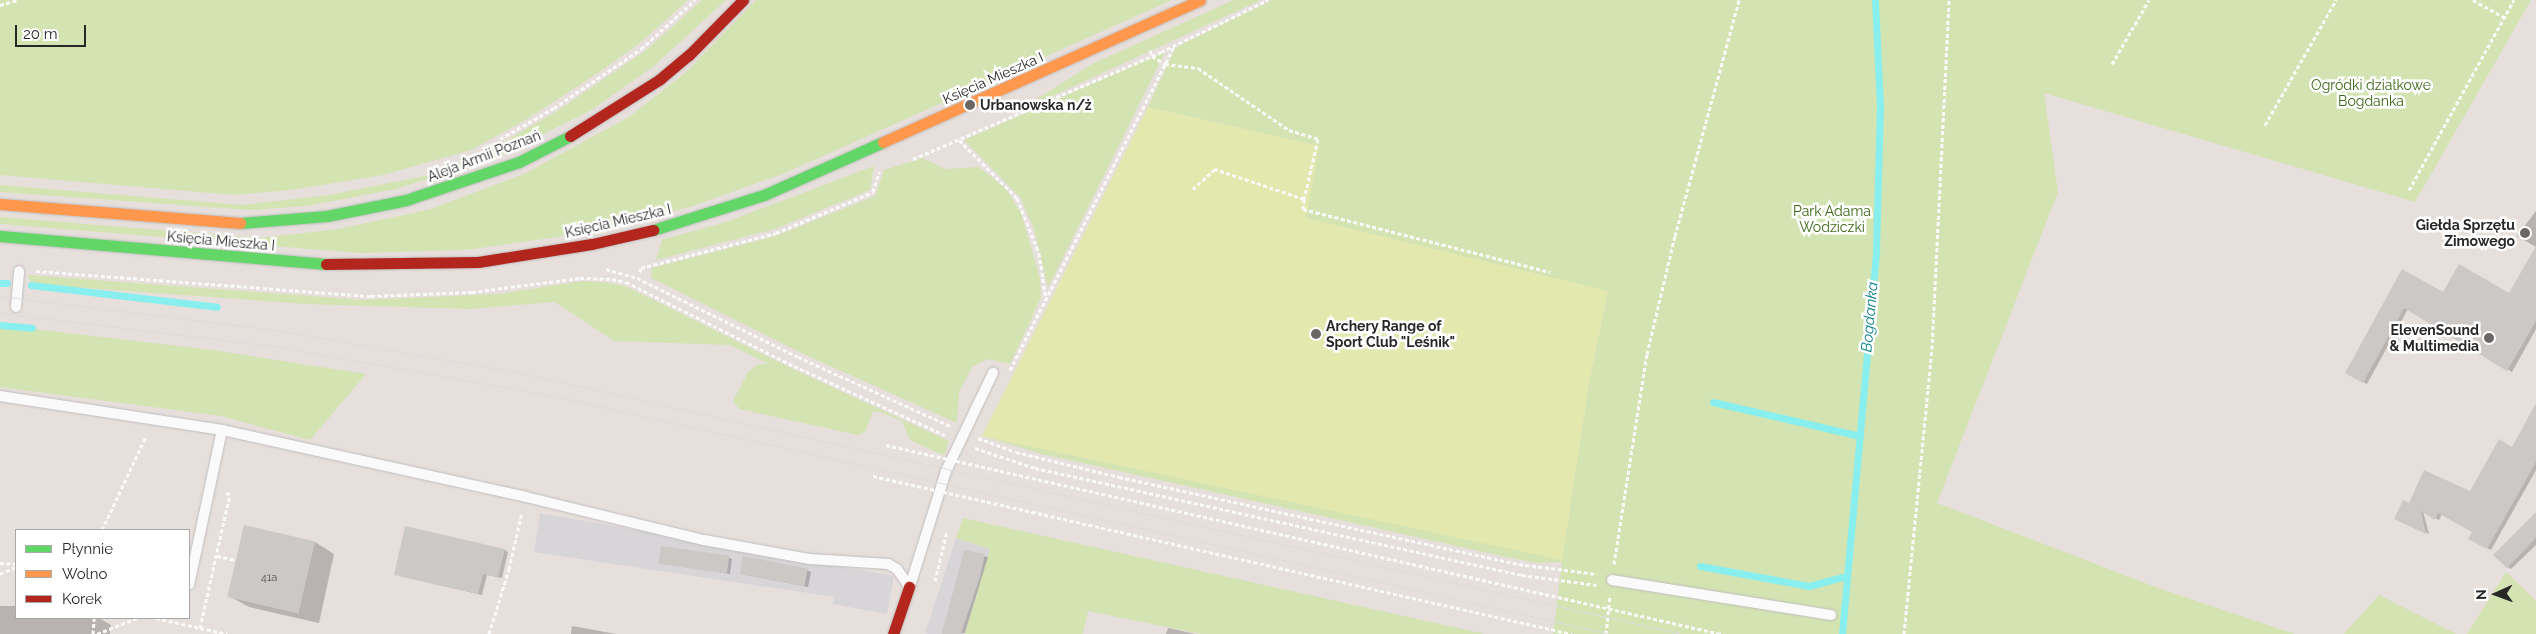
<!DOCTYPE html>
<html>
<head>
<meta charset="utf-8">
<style>
	body { margin:0 }
	#map { position:relative; width:2536px; height:634px; overflow:hidden; background:#e6dfdc; font-family:Raleway,sans-serif }
	div>[style] { position:absolute }
	.industrial>* { inset:0; background:#d8d5d9; transform-origin:0 0 }
	.green>* { inset:0; background:#d4e3b2 }
	.pitch>* { inset:0; background:#e3e8ae }
	.shadow>* { inset:0; background:#0003 }
	.stream>* { height:7px; margin:-3.5px; padding:0 3.5px; transform-origin:3.5px; border-radius:3.5px; background:#89efee }
	.building>* { inset:0; background:#ccc8c5; transform-origin:0 0 }
	.path>* { height:3px; margin-top:-1.5px; transform-origin:0; background:repeating-linear-gradient(90deg,#fbfafa 0 4px,transparent 0 6.5px) }
	.roads { filter:drop-shadow(0 0 1px #bfbebe) drop-shadow(0 0 1px #bfbebe) }
	.lane>* { height:10px; margin:-5px; padding:0 5px; transform-origin:5px; border-radius:5px; background:#fbfafa }
	.fast>* { height:11px; margin:-5.5px; padding:0 5.5px; transform-origin:5.5px; border-radius:5.5px; background:#63d668 }
	.slow>* { height:11px; margin:-5.5px; padding:0 5.5px; transform-origin:5.5px; border-radius:5.5px; background:#ff974d }
	.jam>* { height:11px; margin:-5.5px; padding:0 5.5px; transform-origin:5.5px; border-radius:5.5px; background:#b3261e }
	.tram>* { height:1px; margin:-0.5px; padding:0 0.5px; transform-origin:0.5px; border-radius:0.5px; background:#dcdcde }
	.path-bridge>* { height:3px; margin-top:-1.5px; transform-origin:0; background:repeating-linear-gradient(90deg,#fbfafa 0 4px,transparent 0 6.5px) }
	.dots>* { width:14px; height:14px; translate:-50% -50%; box-sizing:border-box; border:2px solid #fff; border-radius:50% }
	span { translate:-50% -50%; white-space:nowrap; text-align:center; line-height:1.15; -webkit-text-stroke:5px #fff; paint-order:stroke }
	.number-label { font-size:11px; color:#51504f }
	.number-label span { -webkit-text-stroke-width:0 }
	.street-label { font-size:14px; color:#272727 }
	.park-label { font-size:14px; color:#3c6714 }
	.poi-label { font-size:14px; color:#272727; font-weight:700 }
	.left { translate:0 -50%; text-align:left }
	.right { translate:-100% -50%; text-align:right }
	.water-label { font-size:15px; color:#068089; font-style:italic }
	.legend { position:absolute; left:15px; top:529px; width:175px; height:90px; box-sizing:border-box; background:#fff; border:1px solid #a9a9a9; margin:0; padding:6px 9px; list-style:none; font-size:15px; color:#272727 }
	.legend li { display:flex; align-items:center; gap:10px; height:25px }
	.legend b { width:25px; border:1px solid #a9a9a9 }
	.north { position:absolute; left:2471px; top:569px; width:50px; height:50px; -webkit-text-stroke:4px #fff; paint-order:stroke; rotate:268deg; font-size:14px; font-weight:700; line-height:20px; text-align:center; color:#272727 }
	.north::after { content:''; display:block; margin:auto; width:18px; height:22px; background:#272727; clip-path:polygon(50% 0,100% 100%,50% 72%,0 100%) }
	.scale { position:absolute; left:15px; top:25px; width:71px; height:22px; box-sizing:border-box; border:2px solid #272727; border-top:0; padding-left:6px; font-size:15px; line-height:18px; white-space:nowrap; color:#272727; -webkit-text-stroke:4px #fff; paint-order:stroke }
</style>
</head>
<body>
<div id="map">
	<div class="industrial">
		<div style="clip-path:polygon(540px 513px,894px 576px,887px 614px,832px 604px,835px 597px,534px 552px)"></div>
		<div style="left:956px;top:538px;width:36px;height:100px;rotate:18deg"></div>
	</div>
	<div class="green">
		<div style="clip-path:polygon(0 0,688px 0,641px 42px,598px 73px,527px 119px,471px 150px,383px 175px,291px 190px,234px 195px,0 175px)"></div>
		<div style="clip-path:polygon(702px 0,726px 0,654px 66px,590px 111px,497px 157px,396px 189px,307px 206px,251px 210px,0 192px,0 185px,242px 205px,329px 195px,425px 176px,478px 157px,557px 111px,645px 51px)"></div>
		<div style="clip-path:polygon(756px 0,1172px 0,785px 173px,693px 206px,593px 232px,466px 250px,360px 253px,0 224px,0 217px,260px 238px,339px 229px,431px 209px,524px 174px,629px 117px,686px 72px)"></div>
		<div style="clip-path:polygon(1234px 0,1261px 0,1035px 104px,1034px 101px,1092px 64px)"></div>
		<div style="clip-path:polygon(1272px 0,2531px 0,2415px 202px,2044px 93px,2058px 192px,1937px 503px,2158px 588px,2295px 634px,1553px 634px,1562px 562px,1537px 563px,1511px 558px,1042px 454px,982px 436px,1562px 559px,1590px 377px,1608px 291px,1305px 218px,1319px 146px,1148px 107px,1174px 50px,1180px 45px)"></div>
		<div style="clip-path:polygon(1165px 52px,1048px 288px,1034px 229px,1020px 197px,964px 140px)"></div>
		<div style="clip-path:polygon(923px 158px,945px 169px,979px 167px,1006px 189px,1021px 213px,1040px 278px,1041px 298px,1010px 364px,988px 359px,972px 367px,959px 392px,957px 423px,797px 351px,651px 278px,652px 268px,776px 236px,875px 196px,884px 170px)"></div>
		<div style="clip-path:polygon(874px 166px,870px 190px,775px 229px,656px 260px,662px 240px,726px 222px)"></div>
		<div style="clip-path:polygon(28px 275px,363px 300px,498px 294px,583px 281px,611px 283px,625px 286px,793px 369px,949px 441px,944px 455px,940px 454px,910px 440px,902px 421px,880px 412px,873px 411px,865px 432px,858px 435px,739px 409px,733px 401px,748px 372px,758px 364px,769px 364px,730px 345px,614px 341px,555px 302px,470px 309px,306px 304px,31px 284px)"></div>
		<div style="clip-path:polygon(0 325px,213px 350px,366px 374px,310px 440px,221px 416px,0 387px)"></div>
		<div style="clip-path:polygon(963px 518px,1485px 634px,1201px 634px,1088px 611px,1083px 634px,965px 634px,990px 549px,956px 538px)"></div>
		<div style="clip-path:polygon(2506px 572px,2536px 601px,2536px 634px,2467px 634px)"></div>
		<div style="clip-path:polygon(2379px 595px,2456px 634px,2344px 634px)"></div>
	</div>
	<div class="pitch">
		<div style="clip-path:polygon(1148px 107px,1319px 146px,1306px 218px,1608px 291px,1590px 377px,1562px 560px,982px 436px)"></div>
	</div>
	<div class="shadow">
		<div style="clip-path:polygon(2536px 211px,2536px 247px,2517px 236px)"></div>
		<div style="clip-path:polygon(2536px 248px,2536px 329px,2512px 372px,2408px 309px,2367px 384px,2347px 373px,2403px 271px,2444px 293px,2509px 295px)"></div>
		<div style="clip-path:polygon(2536px 406px,2536px 470px,2491px 550px,2470px 538px,2474px 531px,2442px 514px,2439px 520px,2423px 511px,2429px 534px,2399px 520px,2410px 505px,2471px 492px,2512px 448px)"></div>
		<div style="clip-path:polygon(2536px 513px,2536px 545px,2511px 569px,2508px 567px)"></div>
		<div style="clip-path:polygon(245px 527px,315px 542px,334px 554px,319px 623px,249px 607px,229px 596px)"></div>
		<div style="clip-path:polygon(406px 528px,505px 550px,508px 552px,502px 578px,487px 575px,482px 595px,400px 576px)"></div>
		<div style="clip-path:polygon(965px 551px,988px 557px,965px 633px,942px 634px)"></div>
		<div style="clip-path:polygon(728px 557px,732px 559px,730px 574px,660px 563px)"></div>
		<div style="clip-path:polygon(807px 570px,811px 572px,808px 587px,741px 574px)"></div>
		<div style="clip-path:polygon(0 606px,16px 606px,16px 618px,99px 618px,111px 625px,110px 634px,0 634px)"></div>
		<div style="clip-path:polygon(572px 626px,616px 634px,571px 634px)"></div>
		<div style="clip-path:polygon(1168px 628px,1196px 634px,1166px 634px)"></div>
	</div>
	<div class="stream">
		<div style="left:0;top:283px;width:7px"></div>
		<div style="left:31px;top:285px;width:187px;rotate:6.7deg"></div>
		<div style="left:0;top:325px;width:32px;rotate:5deg"></div>
		<div style="left:1713px;top:402px;width:151px;rotate:13deg"></div>
		<div style="left:1700px;top:566px;width:111px;rotate:10.4deg"></div>
		<div style="left:1809px;top:586px;width:39px;rotate:-15deg"></div>
		<div style="left:1842px;top:634px;width:386px;rotate:-84.9deg"></div>
		<div style="left:1876px;top:250px;width:144px;rotate:-88.4deg"></div>
		<div style="left:1880px;top:106px;width:106px;rotate:-92.7deg"></div>
	</div>
	<div class="building">
		<div style="clip-path:polygon(2536px 246px,2536px 321px,2507px 371px,2404px 308px,2363px 383px,2345px 373px,2402px 269px,2443px 292px,2459px 264px,2509px 293px)"></div>
		<div style="clip-path:polygon(2536px 403px,2536px 462px,2487px 549px,2468px 539px,2472px 532px,2438px 513px,2435px 520px,2421px 511px,2426px 534px,2394px 519px,2403px 500px,2409px 503px,2424px 470px,2470px 491px,2499px 439px,2512px 447px)"></div>
		<div style="clip-path:polygon(2536px 512px,2536px 538px,2507px 568px,2493px 555px)"></div>
		<div style="left:244px;top:525px;width:73px;height:74px;rotate:13deg"></div>
		<div style="clip-path:polygon(405px 526px,505px 549px,498px 577px,483px 574px,478px 594px,394px 575px)"></div>
		<div style="left:661px;top:546px;width:69px;height:18px;rotate:8deg"></div>
		<div style="clip-path:polygon(964px 550px,985px 554px,980px 577px,961px 634px,942px 634px)"></div>
		<div style="left:743px;top:556px;width:66px;height:18px;rotate:11deg"></div>
	</div>
	<div class="path">
		<div style="left:2473px;top:0;width:35px;rotate:29deg"></div>
		<div style="left:0;top:5px;width:19px;rotate:-16deg"></div>
		<div style="left:1150px;top:50px;width:6px;rotate:72deg"></div>
		<div style="left:1152px;top:56px;width:15px;rotate:32deg"></div>
		<div style="left:1165px;top:64px;width:33px;rotate:7deg"></div>
		<div style="left:1198px;top:68px;width:110px;rotate:34.3deg"></div>
		<div style="left:1289px;top:130px;width:30px;rotate:17deg"></div>
		<div style="left:1318px;top:139px;width:62px;rotate:103.1deg"></div>
		<div style="left:1304px;top:199px;width:94px;rotate:-161.4deg"></div>
		<div style="left:1215px;top:169px;width:30px;rotate:138deg"></div>
		<div style="left:2112px;top:64px;width:74px;rotate:-60deg"></div>
		<div style="left:2265px;top:125px;width:144px;rotate:-60.4deg"></div>
		<div style="left:500px;top:139px;width:62px;rotate:-29.9deg"></div>
		<div style="left:554px;top:108px;width:105px;rotate:-34.1deg"></div>
		<div style="left:641px;top:49px;width:73px;rotate:-42.2deg"></div>
		<div style="left:959px;top:140px;width:82px;rotate:45deg"></div>
		<div style="left:1017px;top:198px;width:59px;rotate:68.2deg"></div>
		<div style="left:1039px;top:253px;width:48px;rotate:81.5deg"></div>
		<div style="left:913px;top:159px;width:270px;rotate:-23.3deg"></div>
		<div style="left:1161px;top:52px;width:119px;rotate:-25.9deg"></div>
		<div style="left:2409px;top:190px;width:217px;rotate:-61.1deg"></div>
		<div style="left:1304px;top:199px;width:10px;rotate:96deg"></div>
		<div style="left:1303px;top:209px;width:255px;rotate:14.3deg"></div>
		<div style="left:606px;top:269px;width:32px;rotate:16deg"></div>
		<div style="left:637px;top:278px;width:179px;rotate:26.1deg"></div>
		<div style="left:798px;top:357px;width:167px;rotate:24.4deg"></div>
		<div style="left:36px;top:271px;width:336px;rotate:4.3deg"></div>
		<div style="left:371px;top:296px;width:101px;rotate:-2.3deg"></div>
		<div style="left:472px;top:292px;width:109px;rotate:-7.4deg"></div>
		<div style="left:580px;top:278px;width:32px;rotate:2deg"></div>
		<div style="left:612px;top:279px;width:14px;rotate:12deg"></div>
		<div style="left:626px;top:282px;width:188px;rotate:26.6deg"></div>
		<div style="left:794px;top:366px;width:166px;rotate:24.6deg"></div>
		<div style="left:640px;top:272px;width:4px;rotate:-76deg"></div>
		<div style="left:641px;top:268px;width:139px;rotate:-14.5deg"></div>
		<div style="left:776px;top:233px;width:105px;rotate:-22.9deg"></div>
		<div style="left:873px;top:192px;width:21px;rotate:-73deg"></div>
		<div style="left:1010px;top:370px;width:364px;rotate:-63.1deg"></div>
		<div style="left:978px;top:438px;width:40px;rotate:20.2deg"></div>
		<div style="left:1016px;top:452px;width:106px;rotate:13.6deg"></div>
		<div style="left:1119px;top:477px;width:409px;rotate:12.3deg"></div>
		<div style="left:1519px;top:564px;width:78px;rotate:7.4deg"></div>
		<div style="left:975px;top:448px;width:63px;rotate:18.4deg"></div>
		<div style="left:1035px;top:468px;width:499px;rotate:12.4deg"></div>
		<div style="left:1522px;top:575px;width:75px;rotate:7.7deg"></div>
		<div style="left:102px;top:530px;width:104px;rotate:-64.9deg"></div>
		<div style="left:217px;top:556px;width:19px;rotate:12deg"></div>
		<div style="left:0;top:563px;width:16px;rotate:4deg"></div>
		<div style="left:1614px;top:564px;width:213px;rotate:-81.1deg"></div>
		<div style="left:1647px;top:354px;width:121px;rotate:-76.7deg"></div>
		<div style="left:1675px;top:236px;width:245px;rotate:-74.8deg"></div>
		<div style="left:0;top:574px;width:17px;rotate:-24deg"></div>
		<div style="left:935px;top:581px;width:51px;rotate:-76.5deg"></div>
		<div style="left:156px;top:618px;width:73px;rotate:12.7deg"></div>
		<div style="left:200px;top:628px;width:137px;rotate:-77.4deg"></div>
		<div style="left:230px;top:494px;width:4px;rotate:-166deg"></div>
		<div style="left:93px;top:634px;width:16px;rotate:-86deg"></div>
		<div style="left:97px;top:634px;width:43px;rotate:-21.8deg"></div>
		<div style="left:489px;top:634px;width:68px;rotate:-72.9deg"></div>
		<div style="left:509px;top:569px;width:58px;rotate:-77.2deg"></div>
		<div style="left:1606px;top:634px;width:39px;rotate:-84deg"></div>
		<div style="left:1904px;top:634px;width:286px;rotate:-84.4deg"></div>
		<div style="left:1932px;top:349px;width:349px;rotate:-87.2deg"></div>
	</div>
	<div class="roads">
		<div class="lane">
			<div style="left:16px;top:307px;width:36px;rotate:-85deg"></div>
			<div style="left:0;top:396px;width:225px;rotate:8.7deg"></div>
			<div style="left:222px;top:430px;width:158px;rotate:102deg"></div>
			<div style="left:222px;top:430px;width:311px;rotate:12.4deg"></div>
			<div style="left:526px;top:497px;width:183px;rotate:13.6deg"></div>
			<div style="left:704px;top:540px;width:108px;rotate:10.2deg"></div>
			<div style="left:810px;top:559px;width:78px;rotate:3.7deg"></div>
			<div style="left:888px;top:564px;width:10px;rotate:29deg"></div>
			<div style="left:897px;top:569px;width:21px;rotate:55deg"></div>
			<div style="left:1612px;top:580px;width:222px;rotate:9.1deg"></div>
			<div style="left:910px;top:586px;width:121px;rotate:-72.6deg"></div>
			<div style="left:946px;top:471px;width:109px;rotate:-64.4deg"></div>
		</div>
		<div class="fast">
			<div style="left:240px;top:223px;width:87px;rotate:-4.6deg"></div>
			<div style="left:327px;top:216px;width:81px;rotate:-11.4deg"></div>
			<div style="left:406px;top:200px;width:119px;rotate:-18.6deg"></div>
			<div style="left:519px;top:162px;width:57px;rotate:-27deg"></div>
			<div style="left:653px;top:230px;width:116px;rotate:-17.5deg"></div>
			<div style="left:764px;top:195px;width:130px;rotate:-24deg"></div>
			<div style="left:0;top:236px;width:327px;rotate:4.9deg"></div>
		</div>
		<div class="slow">
			<div style="left:883px;top:142px;width:347px;rotate:-24.1deg"></div>
			<div style="left:0;top:204px;width:241px;rotate:4.5deg"></div>
		</div>
		<div class="jam">
			<div style="left:570px;top:136px;width:107px;rotate:-32.3deg"></div>
			<div style="left:660px;top:79px;width:38px;rotate:-40deg"></div>
			<div style="left:689px;top:55px;width:77px;rotate:-45.5deg"></div>
			<div style="left:326px;top:264px;width:152px;rotate:-0.8deg"></div>
			<div style="left:478px;top:262px;width:115px;rotate:-9deg"></div>
			<div style="left:592px;top:244px;width:63px;rotate:-12.9deg"></div>
			<div style="left:893px;top:634px;width:50px;rotate:-71.2deg"></div>
		</div>
	</div>
	<div class="tram">
		<div style="left:0;top:296px;width:284px;rotate:7.1deg"></div>
		<div style="left:282px;top:331px;width:242px;rotate:10deg"></div>
		<div style="left:520px;top:373px;width:1191px;rotate:12.66deg"></div>
		<div style="left:0;top:313px;width:281px;rotate:6.9deg"></div>
		<div style="left:279px;top:347px;width:279px;rotate:10.1deg"></div>
		<div style="left:554px;top:396px;width:1082px;rotate:12.7deg"></div>
	</div>
	<div class="path-bridge">
		<div style="left:886px;top:445px;width:856px;rotate:12.75deg"></div>
		<div style="left:873px;top:476px;width:717px;rotate:12.74deg"></div>
	</div>
	<div class="dots">
		<div style="left:970px;top:105px;background:#6a6766"></div>
		<div style="left:2525px;top:233px;background:#6a6766"></div>
		<div style="left:1316px;top:334px;background:#6a6766"></div>
		<div style="left:2489px;top:338px;background:#6a6766"></div>
	</div>
	<div class="number-label">
		<span style="left:269px;top:578px">41a</span>
	</div>
	<div class="street-label">
		<span style="left:993px;top:78px;rotate:-24deg">Księcia Mieszka I</span>
		<span style="left:484px;top:156px;rotate:-21deg">Aleja Armii Poznań</span>
		<span style="left:618px;top:221px;rotate:-13deg">Księcia Mieszka I</span>
		<span style="left:221px;top:241px;rotate:5deg">Księcia Mieszka I</span>
	</div>
	<div class="park-label">
		<span style="left:2371px;top:93px">Ogródki działkowe<br>Bogdanka</span>
		<span style="left:1832px;top:219px">Park Adama<br>Wodziczki</span>
	</div>
	<div class="poi-label">
		<span class="left" style="left:980px;top:105px">Urbanowska n/ż</span>
		<span class="right" style="left:2515px;top:233px">Giełda Sprzętu<br>Zimowego</span>
		<span class="left" style="left:1326px;top:334px">Archery Range of<br>Sport Club "Leśnik"</span>
		<span class="right" style="left:2479px;top:338px">ElevenSound<br>&amp; Multimedia</span>
	</div>
	<div class="water-label">
		<span style="left:1870px;top:317px;rotate:-85deg">Bogdanka</span>
	</div>
	<ul class="legend">
	<li><b style="height:6px;background:#63d668"></b>Płynnie</li>
	<li><b style="height:6px;background:#ff974d"></b>Wolno</li>
	<li><b style="height:6px;background:#b3261e"></b>Korek</li>
	</ul>
	<div class="north">N</div>
	<div class="scale">20 m</div>
</div>
</body>
</html>
